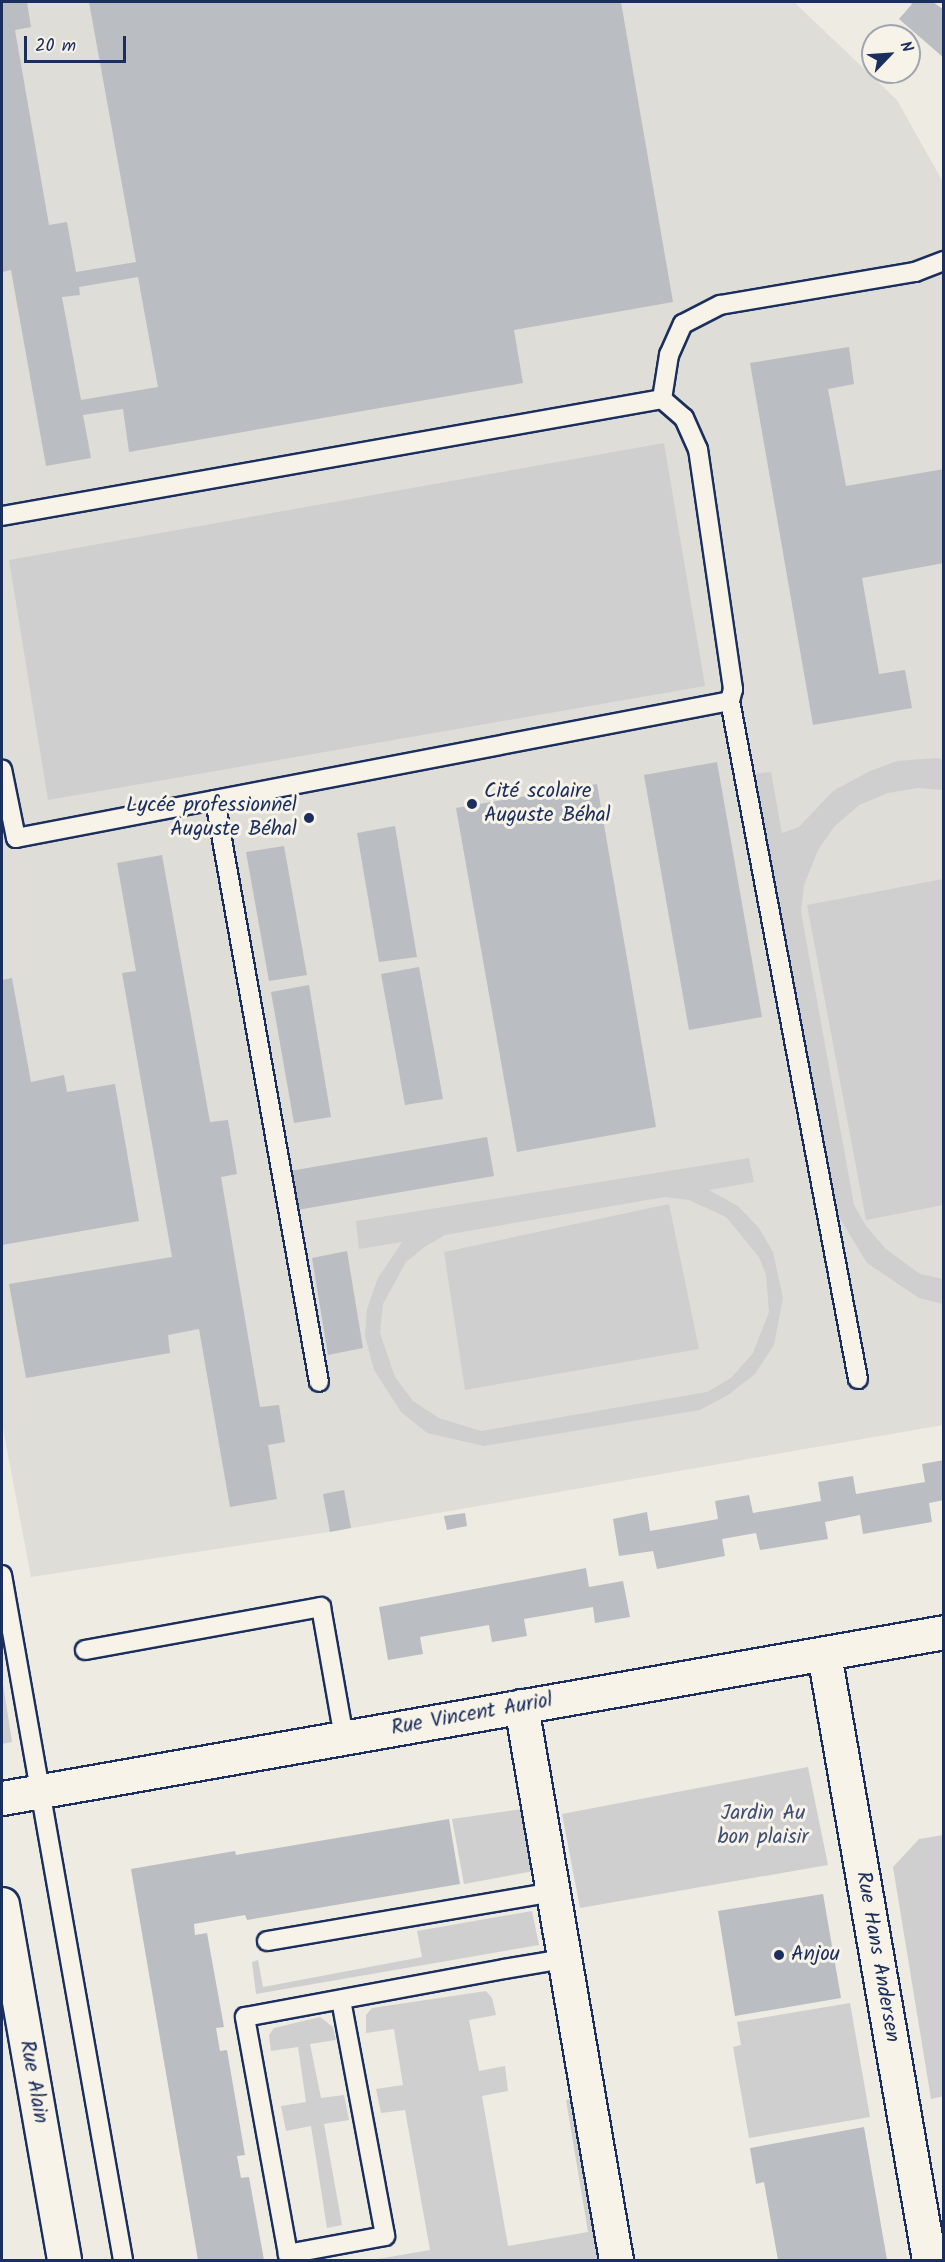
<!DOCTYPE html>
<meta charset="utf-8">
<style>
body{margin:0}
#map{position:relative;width:945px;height:2262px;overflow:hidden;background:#eeebe2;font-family:Kalam,sans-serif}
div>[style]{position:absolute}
.built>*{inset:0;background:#deddd8}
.green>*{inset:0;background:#cfcfcf}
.building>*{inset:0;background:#babdc2}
.roads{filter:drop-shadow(2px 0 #1b2f5e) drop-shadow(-2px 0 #1b2f5e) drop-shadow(0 2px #1b2f5e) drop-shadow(0 -2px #1b2f5e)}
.lane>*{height:18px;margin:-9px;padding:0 9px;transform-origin:9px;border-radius:9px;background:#f7f3e8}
.street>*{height:33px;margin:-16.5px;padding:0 16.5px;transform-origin:16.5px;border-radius:16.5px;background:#f7f3e8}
.secondary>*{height:33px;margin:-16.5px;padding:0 16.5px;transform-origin:16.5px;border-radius:16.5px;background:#f7f3e8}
.dots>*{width:16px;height:16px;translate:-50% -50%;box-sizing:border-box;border:3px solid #f7f3e8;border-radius:50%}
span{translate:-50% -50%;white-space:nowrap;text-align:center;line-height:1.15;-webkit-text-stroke:6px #f7f3e8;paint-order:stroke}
.poi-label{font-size:21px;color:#1b2f5e}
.left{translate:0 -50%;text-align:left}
.right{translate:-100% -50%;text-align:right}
.street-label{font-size:21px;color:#1b2f5e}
.park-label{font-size:21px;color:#3f4f75}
.frame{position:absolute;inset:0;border:3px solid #1b2f5e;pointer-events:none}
.north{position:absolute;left:861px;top:24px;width:60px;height:60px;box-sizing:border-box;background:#f7f3e8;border:2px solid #9fa5b1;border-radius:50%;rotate:65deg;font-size:16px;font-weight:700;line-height:24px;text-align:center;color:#1b2f5e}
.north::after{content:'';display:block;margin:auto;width:21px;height:27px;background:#1b2f5e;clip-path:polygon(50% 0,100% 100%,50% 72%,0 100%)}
.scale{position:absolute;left:24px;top:36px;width:102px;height:27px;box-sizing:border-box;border:3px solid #1b2f5e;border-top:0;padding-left:8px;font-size:18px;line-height:21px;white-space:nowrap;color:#1b2f5e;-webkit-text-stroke:4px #f7f3e8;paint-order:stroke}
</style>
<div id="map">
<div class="built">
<i style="clip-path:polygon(2px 2px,794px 2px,897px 100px,944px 184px,943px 1425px,329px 1532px,31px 1577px,2px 1423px)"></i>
</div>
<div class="green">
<i style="clip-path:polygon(664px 443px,705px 686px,48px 800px,9px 560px)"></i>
<i style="clip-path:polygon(936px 758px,943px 759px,943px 790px,918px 788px,888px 793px,859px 805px,834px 827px,818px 850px,804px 885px,801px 912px,854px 1205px,866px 1226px,886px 1249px,920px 1274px,943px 1279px,943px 1304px,919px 1298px,867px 1263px,836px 1212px,754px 774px,771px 772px,782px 833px,799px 827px,833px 791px,870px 771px,897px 761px)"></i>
<i style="clip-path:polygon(943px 879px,943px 1205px,866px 1220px,807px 905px)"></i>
<i style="clip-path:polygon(evenodd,749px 1158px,754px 1182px,709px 1190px,738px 1206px,759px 1228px,773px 1252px,783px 1298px,774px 1345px,755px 1374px,728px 1395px,700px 1410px,484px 1446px,427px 1433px,401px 1412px,374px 1370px,365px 1336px,367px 1309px,378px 1278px,402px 1242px,359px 1249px,356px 1221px,749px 1158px,665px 1197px,689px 1200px,726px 1217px,759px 1257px,766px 1275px,769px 1312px,753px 1353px,731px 1378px,707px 1392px,481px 1431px,439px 1418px,413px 1401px,395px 1377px,380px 1333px,383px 1304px,406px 1262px,426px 1246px,445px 1235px,665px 1197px)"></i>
<i style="clip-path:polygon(669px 1204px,699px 1349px,465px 1390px,444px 1252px)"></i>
<i style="clip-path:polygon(2px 1677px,12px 1742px,2px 1744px)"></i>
<i style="clip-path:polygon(808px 1767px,828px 1865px,580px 1908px,562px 1814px)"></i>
<i style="clip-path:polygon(523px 1809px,534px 1871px,464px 1884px,452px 1819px)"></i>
<i style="clip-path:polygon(943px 1835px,944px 2096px,931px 2099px,893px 1867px,919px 1839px)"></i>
<i style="clip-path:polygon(532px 1911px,539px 1945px,256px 1994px,252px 1962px,258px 1960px,263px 1987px,422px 1957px,417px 1931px)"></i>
<i style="clip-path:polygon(486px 1991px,492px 1998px,496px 2015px,469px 2020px,479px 2071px,505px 2066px,508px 2091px,482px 2096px,508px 2246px,588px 2232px,566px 2100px,575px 2098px,601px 2260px,372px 2260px,430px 2250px,405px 2110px,381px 2113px,376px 2089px,403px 2085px,394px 2029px,366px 2033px,366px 2015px,372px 2008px)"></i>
<i style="clip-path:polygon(850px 2003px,870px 2117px,749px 2138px,733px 2047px,741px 2045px,737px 2022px)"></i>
<i style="clip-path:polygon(320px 2017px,333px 2027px,336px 2040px,310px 2044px,321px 2098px,344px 2095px,349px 2120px,324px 2124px,342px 2225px,327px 2228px,311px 2126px,286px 2131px,281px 2106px,306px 2102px,298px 2047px,271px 2051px,269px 2035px,274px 2028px)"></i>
</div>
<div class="building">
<i style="clip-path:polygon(evenodd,2px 2px,27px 2px,31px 27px,15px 30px,49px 225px,67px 222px,76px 272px,136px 262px,89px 2px,621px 2px,673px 302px,514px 330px,523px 383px,129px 452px,123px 409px,83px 415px,91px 458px,46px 466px,11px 270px,2px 272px,2px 2px,138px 277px,158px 387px,81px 400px,62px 297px,80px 295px,79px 287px,138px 277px)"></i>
<i style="clip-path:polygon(909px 2px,933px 2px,944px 10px,944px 58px,899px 19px,912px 4px)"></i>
<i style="clip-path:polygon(849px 347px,854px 384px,828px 389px,846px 486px,944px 469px,944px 563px,862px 578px,879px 674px,905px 670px,912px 708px,813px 725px,750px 363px)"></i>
<i style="clip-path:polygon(717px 762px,762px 1017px,689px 1030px,644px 775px)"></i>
<i style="clip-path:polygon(597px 784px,656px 1127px,517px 1152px,456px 808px)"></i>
<i style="clip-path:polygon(395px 826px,417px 957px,379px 962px,357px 833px)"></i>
<i style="clip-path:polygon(284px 846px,307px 975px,269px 981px,246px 852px)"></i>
<i style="clip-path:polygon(162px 855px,210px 1122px,228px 1120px,237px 1174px,221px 1177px,260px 1407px,279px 1405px,285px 1442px,268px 1445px,277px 1499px,230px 1507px,199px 1329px,168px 1335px,170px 1353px,26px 1378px,9px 1284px,172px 1257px,122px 973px,136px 971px,117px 863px)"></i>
<i style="clip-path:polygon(419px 967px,443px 1099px,405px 1105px,381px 974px)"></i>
<i style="clip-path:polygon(12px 978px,31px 1082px,64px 1075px,67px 1092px,115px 1084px,139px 1221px,2px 1245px,2px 980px)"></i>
<i style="clip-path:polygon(309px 985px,331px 1117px,294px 1123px,271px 992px)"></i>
<i style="clip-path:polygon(487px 1137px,494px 1176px,297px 1210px,290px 1171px)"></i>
<i style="clip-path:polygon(347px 1251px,363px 1348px,328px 1355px,312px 1258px)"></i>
<i style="clip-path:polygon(944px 1460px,944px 1500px,929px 1503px,932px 1522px,863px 1534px,860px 1515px,825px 1522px,828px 1539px,760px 1550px,756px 1533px,722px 1539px,725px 1556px,657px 1569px,653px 1551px,619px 1556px,613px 1519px,647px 1512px,650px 1531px,685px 1525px,718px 1519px,715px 1501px,749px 1495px,753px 1513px,788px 1507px,821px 1501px,818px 1482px,853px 1476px,856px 1494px,925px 1482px,922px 1464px)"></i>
<i style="clip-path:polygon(344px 1490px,351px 1528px,330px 1532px,323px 1494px)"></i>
<i style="clip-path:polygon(465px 1513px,467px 1526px,447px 1530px,444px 1516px)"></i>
<i style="clip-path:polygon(586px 1568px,589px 1587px,623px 1581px,630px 1617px,595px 1623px,593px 1607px,524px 1619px,527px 1636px,492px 1642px,489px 1625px,420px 1637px,423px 1654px,388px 1660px,379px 1607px)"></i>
<i style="clip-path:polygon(449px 1819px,460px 1884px,247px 1920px,245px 1915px,194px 1924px,195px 1935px,207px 1933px,224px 2027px,216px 2028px,220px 2051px,227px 2050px,245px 2155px,237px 2156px,241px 2178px,249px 2177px,264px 2260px,198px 2260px,131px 1869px,235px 1851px,236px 1855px)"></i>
<i style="clip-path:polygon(823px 1894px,841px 1998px,735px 2016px,718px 1911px)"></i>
<i style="clip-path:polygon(864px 2127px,887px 2260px,778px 2260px,764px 2182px,756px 2184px,750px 2148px)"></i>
</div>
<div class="roads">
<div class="lane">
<i style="left:662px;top:399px;width:45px;rotate:-81deg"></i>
<i style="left:669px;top:355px;width:34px;rotate:-66deg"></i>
<i style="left:683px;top:324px;width:42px;rotate:-27.2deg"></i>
<i style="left:720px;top:305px;width:198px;rotate:-9.6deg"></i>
<i style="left:915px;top:272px;width:31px;rotate:-21deg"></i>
<i style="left:2px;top:516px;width:670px;rotate:-10.05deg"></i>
<i style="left:662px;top:399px;width:29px;rotate:41deg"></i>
<i style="left:684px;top:418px;width:34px;rotate:66deg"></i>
<i style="left:698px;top:449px;width:243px;rotate:81.7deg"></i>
<i style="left:733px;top:689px;width:12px;rotate:104deg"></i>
<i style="left:730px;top:701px;width:727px;rotate:169.14deg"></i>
<i style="left:16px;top:838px;width:70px;rotate:-101.5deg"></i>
<i style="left:730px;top:701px;width:690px;rotate:79.31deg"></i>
<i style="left:215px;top:800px;width:591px;rotate:79.87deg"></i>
<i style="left:2px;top:1575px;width:696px;rotate:79.98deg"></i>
<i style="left:85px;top:1650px;width:240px;rotate:-10.3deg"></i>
<i style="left:321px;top:1607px;width:133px;rotate:80deg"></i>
<i style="left:267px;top:1941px;width:290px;rotate:-9.7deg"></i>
<i style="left:341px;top:2000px;width:240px;rotate:79.4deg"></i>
<i style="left:385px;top:2236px;width:99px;rotate:169.5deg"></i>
<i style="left:288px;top:2254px;width:241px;rotate:-100.3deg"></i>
<i style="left:245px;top:2017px;width:263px;rotate:-10.5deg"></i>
<i style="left:504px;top:1969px;width:61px;rotate:-9.5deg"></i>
</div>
<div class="street">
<i style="left:824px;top:1654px;width:615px;rotate:80.17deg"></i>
<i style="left:521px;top:1706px;width:562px;rotate:80.27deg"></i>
<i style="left:2px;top:1798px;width:957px;rotate:-9.99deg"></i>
</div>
<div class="secondary">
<i style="left:2px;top:1904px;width:361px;rotate:80.1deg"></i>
</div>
</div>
<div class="dots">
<i style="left:472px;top:804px;background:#1b2f5e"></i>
<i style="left:309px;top:818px;background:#1b2f5e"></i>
<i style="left:779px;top:1955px;background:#1b2f5e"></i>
</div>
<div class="poi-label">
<span class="left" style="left:484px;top:804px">Cité scolaire<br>Auguste Béhal</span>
<span class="right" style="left:297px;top:818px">Lycée professionnel<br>Auguste Béhal</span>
<span class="left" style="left:791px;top:1955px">Anjou</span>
</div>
<div class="street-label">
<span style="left:472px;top:1715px;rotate:-10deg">Rue Vincent Auriol</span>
<span style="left:877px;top:1957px;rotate:80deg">Rue Hans Andersen</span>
<span style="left:33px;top:2082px;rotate:80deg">Rue Alain</span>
</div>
<div class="park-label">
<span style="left:763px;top:1826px">Jardin Au<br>bon plaisir</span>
</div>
<div class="frame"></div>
<div class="north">N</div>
<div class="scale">20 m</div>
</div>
